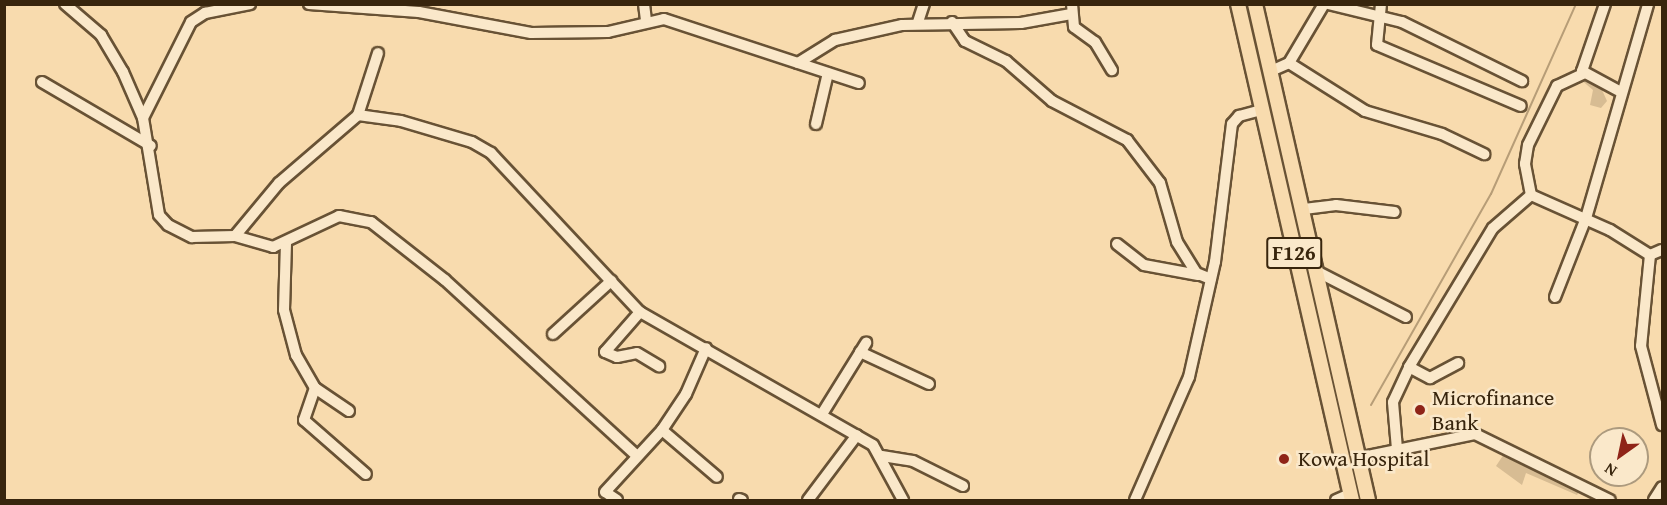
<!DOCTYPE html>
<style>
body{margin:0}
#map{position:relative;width:1667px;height:505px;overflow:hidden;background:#f8dbae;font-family:"Gentium Book Plus",serif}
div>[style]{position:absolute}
.green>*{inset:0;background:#d7bc93}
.stream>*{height:2px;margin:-1px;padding:0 1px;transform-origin:1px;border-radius:1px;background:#b79d77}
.roads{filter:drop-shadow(2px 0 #685235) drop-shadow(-2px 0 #685235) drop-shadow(0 2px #685235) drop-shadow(0 -2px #685235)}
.minor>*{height:10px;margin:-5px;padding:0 5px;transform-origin:5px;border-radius:5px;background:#fae8ca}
.major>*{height:14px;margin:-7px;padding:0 7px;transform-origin:7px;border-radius:7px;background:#f8dbae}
.dots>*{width:16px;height:16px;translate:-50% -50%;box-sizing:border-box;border:3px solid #fae8ca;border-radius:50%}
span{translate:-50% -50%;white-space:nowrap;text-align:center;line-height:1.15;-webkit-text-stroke:5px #fae8ca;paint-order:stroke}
.shield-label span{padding:2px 4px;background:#fae8ca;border:2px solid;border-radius:4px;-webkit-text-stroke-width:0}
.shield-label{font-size:21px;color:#38250d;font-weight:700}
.poi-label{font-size:22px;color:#38250d}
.left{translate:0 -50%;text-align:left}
.frame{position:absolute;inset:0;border:6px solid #38250d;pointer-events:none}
.north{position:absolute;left:1589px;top:427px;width:60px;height:60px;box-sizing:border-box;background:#fae8ca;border:2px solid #ac9a7e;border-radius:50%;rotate:213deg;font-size:16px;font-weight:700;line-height:24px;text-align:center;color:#38250d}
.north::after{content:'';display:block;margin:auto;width:21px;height:27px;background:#8f2418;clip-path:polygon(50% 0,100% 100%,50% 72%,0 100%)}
</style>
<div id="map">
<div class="green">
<i style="clip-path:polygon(1588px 69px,1607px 89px,1602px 90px,1607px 101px,1601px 108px,1590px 105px,1593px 90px,1580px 79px)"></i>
<i style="clip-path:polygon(1506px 451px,1581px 489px,1577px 495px,1526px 473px,1522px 485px,1496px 466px)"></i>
</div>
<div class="stream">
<i style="left:1371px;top:405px;width:243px;rotate:-60.4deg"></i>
<i style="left:1491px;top:194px;width:208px;rotate:-65.9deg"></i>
</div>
<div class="roads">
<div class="minor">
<i style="left:65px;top:4px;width:48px;rotate:40.7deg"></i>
<i style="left:101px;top:35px;width:43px;rotate:59.3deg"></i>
<i style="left:123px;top:72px;width:50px;rotate:66.5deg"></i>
<i style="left:143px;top:118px;width:98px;rotate:80.6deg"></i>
<i style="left:159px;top:215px;width:13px;rotate:48deg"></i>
<i style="left:168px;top:225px;width:27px;rotate:27deg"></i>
<i style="left:192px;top:237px;width:43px;rotate:-1.3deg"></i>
<i style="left:235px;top:236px;width:40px;rotate:16deg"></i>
<i style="left:273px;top:247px;width:73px;rotate:-25.2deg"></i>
<i style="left:339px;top:216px;width:33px;rotate:11deg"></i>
<i style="left:371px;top:222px;width:94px;rotate:38.1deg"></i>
<i style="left:445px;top:280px;width:260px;rotate:42.5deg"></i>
<i style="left:309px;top:4px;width:110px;rotate:4.2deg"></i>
<i style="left:419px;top:12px;width:114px;rotate:10.6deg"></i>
<i style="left:531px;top:33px;width:77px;rotate:-0.7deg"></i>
<i style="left:608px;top:32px;width:57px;rotate:-13.1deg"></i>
<i style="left:664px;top:19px;width:205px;rotate:18.2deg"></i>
<i style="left:644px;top:4px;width:17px;rotate:83deg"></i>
<i style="left:1072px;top:4px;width:23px;rotate:85deg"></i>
<i style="left:1074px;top:27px;width:26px;rotate:36deg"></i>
<i style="left:1095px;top:42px;width:33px;rotate:59deg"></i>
<i style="left:1328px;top:4px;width:76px;rotate:13.7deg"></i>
<i style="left:1402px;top:22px;width:134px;rotate:26.2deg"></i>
<i style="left:1381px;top:4px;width:41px;rotate:95.6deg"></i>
<i style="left:1377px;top:45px;width:156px;rotate:23deg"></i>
<i style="left:1605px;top:4px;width:71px;rotate:108.9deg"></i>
<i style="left:1582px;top:71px;width:44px;rotate:28.3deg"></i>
<i style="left:918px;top:22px;width:19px;rotate:-72deg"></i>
<i style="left:952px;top:22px;width:23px;rotate:56deg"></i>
<i style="left:965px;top:41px;width:46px;rotate:26deg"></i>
<i style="left:1006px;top:61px;width:61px;rotate:41deg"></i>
<i style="left:1052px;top:101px;width:85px;rotate:27.5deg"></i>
<i style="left:1127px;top:140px;width:54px;rotate:52.5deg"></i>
<i style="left:1160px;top:183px;width:61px;rotate:73.9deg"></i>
<i style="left:1177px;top:242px;width:36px;rotate:58deg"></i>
<i style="left:1196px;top:273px;width:16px;rotate:22deg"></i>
<i style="left:798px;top:63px;width:44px;rotate:-31.9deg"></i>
<i style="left:835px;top:40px;width:69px;rotate:-12.6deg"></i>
<i style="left:902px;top:25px;width:119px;rotate:-1deg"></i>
<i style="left:1021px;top:23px;width:51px;rotate:-10.2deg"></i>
<i style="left:1289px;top:63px;width:90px;rotate:32.3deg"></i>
<i style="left:1365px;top:111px;width:80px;rotate:16.6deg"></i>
<i style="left:1442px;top:134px;width:47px;rotate:25.5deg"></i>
<i style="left:1271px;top:71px;width:20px;rotate:-24deg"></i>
<i style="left:1289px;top:63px;width:69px;rotate:-59.3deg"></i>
<i style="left:42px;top:82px;width:126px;rotate:30.4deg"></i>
<i style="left:358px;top:115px;width:43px;rotate:7.9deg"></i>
<i style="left:401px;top:121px;width:74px;rotate:16.5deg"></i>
<i style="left:472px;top:142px;width:22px;rotate:30deg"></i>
<i style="left:491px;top:153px;width:218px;rotate:46.9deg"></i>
<i style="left:640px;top:312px;width:268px;rotate:29.7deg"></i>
<i style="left:873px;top:445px;width:63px;rotate:61.4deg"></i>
<i style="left:143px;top:118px;width:107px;rotate:-63.4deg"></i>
<i style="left:191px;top:22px;width:17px;rotate:-33deg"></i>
<i style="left:205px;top:13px;width:46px;rotate:-11.3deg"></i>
<i style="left:816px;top:124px;width:52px;rotate:-76.8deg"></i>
<i style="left:1531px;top:195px;width:32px;rotate:-101deg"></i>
<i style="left:1525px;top:164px;width:19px;rotate:-81deg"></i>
<i style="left:1528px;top:145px;width:66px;rotate:-63.8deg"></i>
<i style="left:1557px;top:86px;width:29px;rotate:-25deg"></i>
<i style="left:1304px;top:209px;width:32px;rotate:-7deg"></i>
<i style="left:1336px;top:205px;width:59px;rotate:6.8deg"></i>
<i style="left:235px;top:236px;width:69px;rotate:-50.3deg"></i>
<i style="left:279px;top:183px;width:104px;rotate:-40.7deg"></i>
<i style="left:358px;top:115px;width:65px;rotate:-72.1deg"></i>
<i style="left:286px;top:243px;width:67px;rotate:91.7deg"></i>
<i style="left:284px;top:310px;width:47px;rotate:75.1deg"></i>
<i style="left:296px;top:355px;width:38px;rotate:60deg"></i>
<i style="left:315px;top:388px;width:41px;rotate:34.1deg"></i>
<i style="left:1117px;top:244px;width:34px;rotate:38deg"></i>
<i style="left:1144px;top:265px;width:55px;rotate:10.5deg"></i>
<i style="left:1650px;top:255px;width:13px;rotate:-23deg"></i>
<i style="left:1316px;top:271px;width:101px;rotate:27.1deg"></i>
<i style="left:1555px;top:297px;width:85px;rotate:-68.6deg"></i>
<i style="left:1586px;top:218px;width:223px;rotate:-73.8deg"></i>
<i style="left:640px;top:312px;width:53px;rotate:131.2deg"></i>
<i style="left:605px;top:352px;width:13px;rotate:23deg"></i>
<i style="left:617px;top:357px;width:20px;rotate:-11deg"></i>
<i style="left:637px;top:353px;width:26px;rotate:31deg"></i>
<i style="left:553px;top:334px;width:79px;rotate:-42.4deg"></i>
<i style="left:860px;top:352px;width:76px;rotate:24.9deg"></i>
<i style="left:1409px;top:367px;width:24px;rotate:28deg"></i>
<i style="left:1430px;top:378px;width:32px;rotate:-28deg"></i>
<i style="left:315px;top:388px;width:34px;rotate:109deg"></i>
<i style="left:304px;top:420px;width:82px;rotate:41.1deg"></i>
<i style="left:822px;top:414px;width:84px;rotate:-58.2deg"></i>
<i style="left:662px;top:430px;width:72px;rotate:40.5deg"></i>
<i style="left:1397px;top:449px;width:47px;rotate:-94.9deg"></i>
<i style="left:1393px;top:402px;width:38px;rotate:-65deg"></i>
<i style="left:1409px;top:367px;width:162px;rotate:-58.9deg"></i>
<i style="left:1493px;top:228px;width:50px;rotate:-41deg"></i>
<i style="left:1531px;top:195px;width:86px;rotate:23.9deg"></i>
<i style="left:1610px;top:230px;width:47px;rotate:32deg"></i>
<i style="left:1650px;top:255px;width:91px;rotate:95.6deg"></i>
<i style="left:1641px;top:346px;width:82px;rotate:75.1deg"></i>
<i style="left:882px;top:456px;width:31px;rotate:9deg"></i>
<i style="left:913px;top:461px;width:56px;rotate:26.6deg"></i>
<i style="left:1358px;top:458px;width:119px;rotate:-11.6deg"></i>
<i style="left:1475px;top:434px;width:150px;rotate:26.1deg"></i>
<i style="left:739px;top:499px;width:3px;rotate:18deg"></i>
<i style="left:617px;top:500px;width:14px;rotate:-146deg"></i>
<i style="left:605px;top:492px;width:84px;rotate:-47.4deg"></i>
<i style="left:662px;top:430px;width:43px;rotate:-56.3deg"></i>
<i style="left:686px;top:394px;width:50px;rotate:-66.5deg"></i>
<i style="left:808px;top:500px;width:81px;rotate:-53deg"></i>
<i style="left:1135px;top:500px;width:134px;rotate:-66.3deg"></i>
<i style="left:1189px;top:377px;width:118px;rotate:-77.3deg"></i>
<i style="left:1215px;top:262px;width:139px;rotate:-83deg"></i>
<i style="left:1232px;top:124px;width:11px;rotate:-49deg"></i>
<i style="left:1239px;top:116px;width:24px;rotate:-15deg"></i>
<i style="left:1336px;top:500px;width:15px;rotate:-23deg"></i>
<i style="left:1654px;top:500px;width:15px;rotate:-58deg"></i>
</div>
<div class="major">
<i style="left:1238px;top:4px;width:509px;rotate:77.06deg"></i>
<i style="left:1255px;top:4px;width:509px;rotate:77.17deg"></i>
</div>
</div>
<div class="dots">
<i style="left:1420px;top:410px;background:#8f2418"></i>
<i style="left:1284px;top:459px;background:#8f2418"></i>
</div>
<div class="shield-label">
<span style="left:1294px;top:253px">F126</span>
</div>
<div class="poi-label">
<span class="left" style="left:1432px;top:410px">Microfinance<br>Bank</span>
<span class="left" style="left:1298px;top:459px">Kowa Hospital</span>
</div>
<div class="frame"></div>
<div class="north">N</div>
</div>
